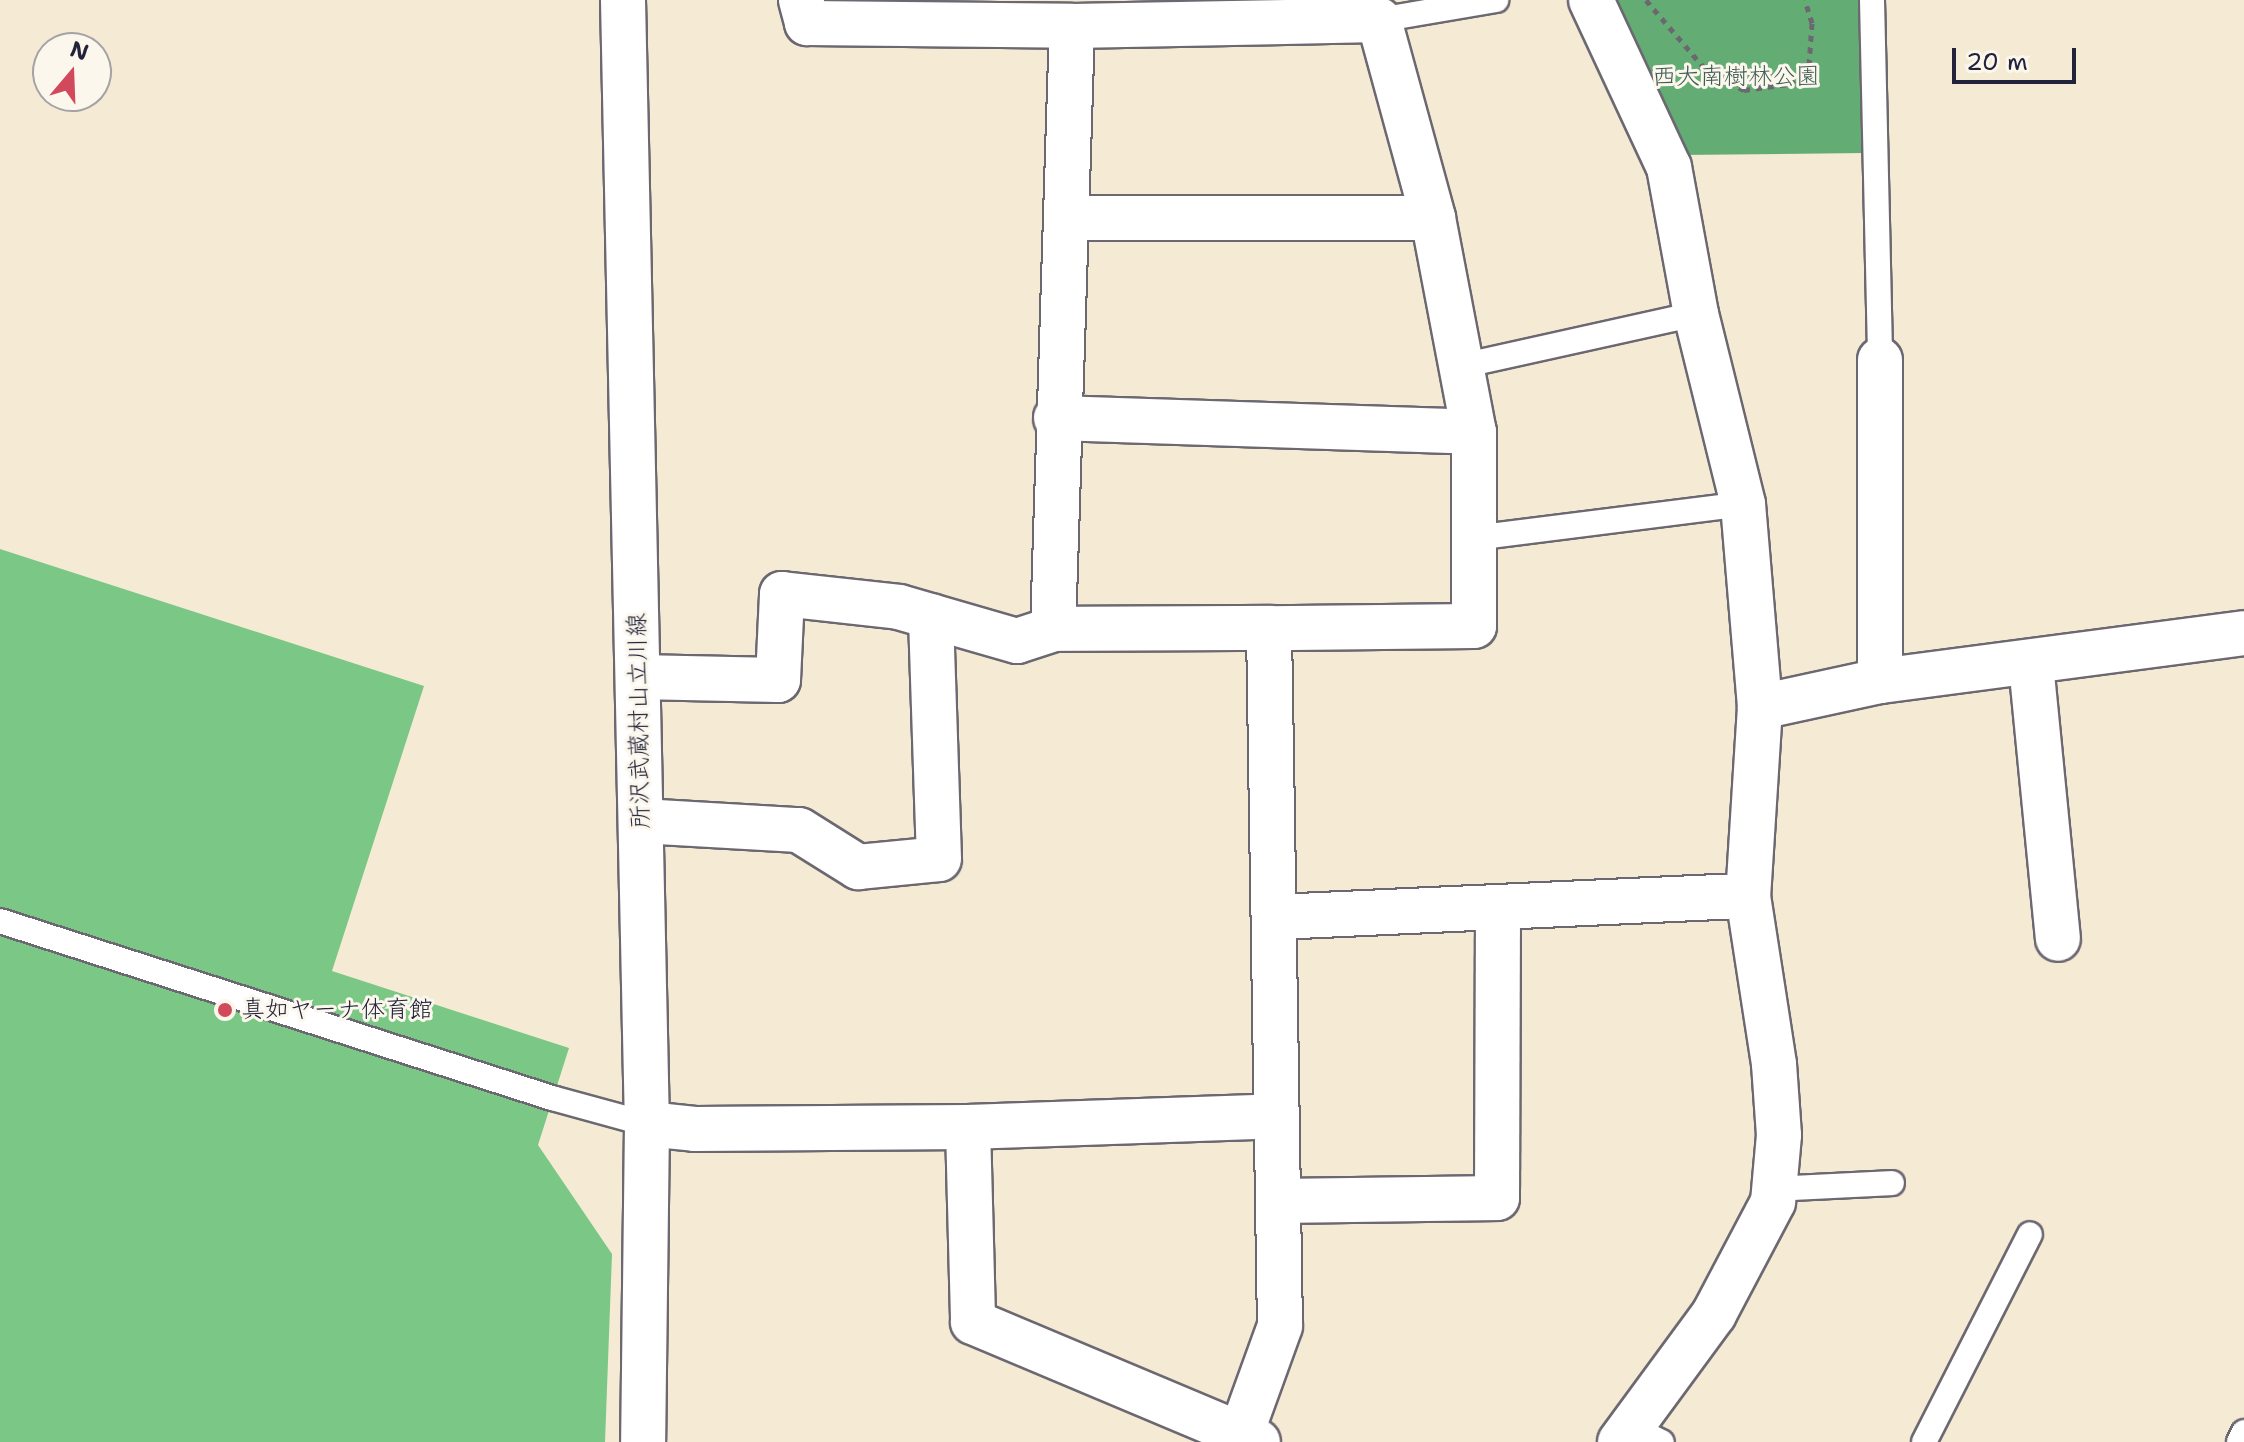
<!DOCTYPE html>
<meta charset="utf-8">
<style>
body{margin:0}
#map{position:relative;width:2244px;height:1442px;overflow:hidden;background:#f5ead4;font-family:"Shantell Sans","Klee One",sans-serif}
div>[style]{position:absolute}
.green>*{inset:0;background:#7ac786}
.forest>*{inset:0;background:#63ac73}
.path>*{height:5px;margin-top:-2.5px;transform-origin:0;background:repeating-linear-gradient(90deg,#6c6871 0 6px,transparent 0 12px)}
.roads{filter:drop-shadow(2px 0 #6c6871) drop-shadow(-2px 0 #6c6871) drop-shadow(0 2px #6c6871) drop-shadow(0 -2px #6c6871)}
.lane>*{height:24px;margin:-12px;padding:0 12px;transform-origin:12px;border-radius:12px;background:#fff}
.street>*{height:44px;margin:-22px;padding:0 22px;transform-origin:22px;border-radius:22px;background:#fff}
.primary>*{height:44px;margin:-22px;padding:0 22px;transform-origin:22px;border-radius:22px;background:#fff}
.dots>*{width:22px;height:22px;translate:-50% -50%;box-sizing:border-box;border:4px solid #fbf7ec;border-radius:50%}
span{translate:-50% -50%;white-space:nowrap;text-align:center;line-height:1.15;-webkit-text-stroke:6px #fbf7ec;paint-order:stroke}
.park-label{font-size:24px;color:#415c55}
.street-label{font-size:24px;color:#22223b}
.poi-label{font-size:24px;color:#22223b}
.left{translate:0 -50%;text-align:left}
.north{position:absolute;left:32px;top:32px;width:80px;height:80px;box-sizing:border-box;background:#fbf7ec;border:2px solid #a4a2a5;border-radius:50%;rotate:19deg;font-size:22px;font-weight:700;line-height:32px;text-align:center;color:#22223b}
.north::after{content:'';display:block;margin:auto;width:28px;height:36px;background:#d1495b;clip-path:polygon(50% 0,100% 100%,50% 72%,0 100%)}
.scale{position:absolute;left:1952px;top:48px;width:124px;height:36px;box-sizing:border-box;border:4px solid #22223b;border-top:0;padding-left:10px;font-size:24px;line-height:28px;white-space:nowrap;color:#22223b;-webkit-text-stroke:6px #fbf7ec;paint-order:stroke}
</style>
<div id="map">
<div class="green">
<i style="clip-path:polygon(0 549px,424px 686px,332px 971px,569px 1048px,538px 1145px,612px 1254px,605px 1442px,0 1442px)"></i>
</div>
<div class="forest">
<i style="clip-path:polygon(1607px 0,1860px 0,1865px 153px,1679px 155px)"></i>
</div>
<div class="path">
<i style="left:1646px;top:0;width:94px;rotate:49.3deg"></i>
<i style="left:1707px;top:71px;width:42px;rotate:27.2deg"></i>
<i style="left:1744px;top:90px;width:46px;rotate:-7.4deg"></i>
<i style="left:1790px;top:84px;width:27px;rotate:-45deg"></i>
<i style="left:1809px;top:65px;width:42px;rotate:-85.9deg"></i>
<i style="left:1812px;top:23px;width:24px;rotate:-107deg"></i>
</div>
<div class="roads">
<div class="lane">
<i style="left:1872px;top:0;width:360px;rotate:88.7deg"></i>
<i style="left:1379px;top:20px;width:119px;rotate:-9.7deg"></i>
<i style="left:1461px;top:366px;width:241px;rotate:-12.5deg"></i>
<i style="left:1474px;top:538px;width:271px;rotate:-7.2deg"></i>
<i style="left:0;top:921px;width:580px;rotate:17.78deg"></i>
<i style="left:552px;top:1098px;width:98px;rotate:15.3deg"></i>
<i style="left:1774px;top:1189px;width:118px;rotate:-2.9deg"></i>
<i style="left:1631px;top:1427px;width:34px;rotate:26deg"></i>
<i style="left:1924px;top:1442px;width:233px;rotate:-63deg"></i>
<i style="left:2239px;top:1442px;width:11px;rotate:-63deg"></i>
</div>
<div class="street">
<i style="left:801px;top:0;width:24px;rotate:75deg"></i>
<i style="left:807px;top:23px;width:265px;rotate:0.6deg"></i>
<i style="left:1072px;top:26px;width:307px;rotate:-1.1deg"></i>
<i style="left:1379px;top:20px;width:205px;rotate:74.7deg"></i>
<i style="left:1433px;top:218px;width:218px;rotate:79.2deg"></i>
<i style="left:1474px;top:432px;width:194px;rotate:90deg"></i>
<i style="left:1474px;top:626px;width:205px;rotate:179.4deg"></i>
<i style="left:1269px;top:628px;width:698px;rotate:89.1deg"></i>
<i style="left:1280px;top:1326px;width:115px;rotate:109.9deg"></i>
<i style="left:1591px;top:0;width:184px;rotate:65deg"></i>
<i style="left:1669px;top:167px;width:149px;rotate:79.6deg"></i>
<i style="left:1696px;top:314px;width:196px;rotate:76.1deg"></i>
<i style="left:1743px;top:504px;width:204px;rotate:85.2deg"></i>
<i style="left:1760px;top:707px;width:189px;rotate:93.6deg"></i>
<i style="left:1748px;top:896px;width:170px;rotate:81.2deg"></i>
<i style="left:1774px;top:1064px;width:71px;rotate:86deg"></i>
<i style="left:1779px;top:1135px;width:67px;rotate:95.1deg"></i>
<i style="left:1773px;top:1202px;width:127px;rotate:117.8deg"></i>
<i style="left:1714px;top:1314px;width:159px;rotate:126.3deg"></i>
<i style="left:1072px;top:26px;width:603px;rotate:91.8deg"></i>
<i style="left:1053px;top:629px;width:216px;rotate:-0.3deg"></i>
<i style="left:1067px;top:218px;width:366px"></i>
<i style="left:1056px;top:418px;width:418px;rotate:1.9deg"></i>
<i style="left:2031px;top:664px;width:276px;rotate:84.4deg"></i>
<i style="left:638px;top:677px;width:140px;rotate:1.2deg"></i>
<i style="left:778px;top:680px;width:86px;rotate:-87.3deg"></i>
<i style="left:782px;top:594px;width:118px;rotate:6.3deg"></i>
<i style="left:899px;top:607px;width:123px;rotate:16.1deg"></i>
<i style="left:1017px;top:641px;width:38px;rotate:-18deg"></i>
<i style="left:1880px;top:681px;width:321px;rotate:-90deg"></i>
<i style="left:1760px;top:707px;width:123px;rotate:-12.2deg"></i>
<i style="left:1880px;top:681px;width:367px;rotate:-7.5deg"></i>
<i style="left:641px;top:821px;width:158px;rotate:3.3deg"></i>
<i style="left:799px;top:830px;width:70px;rotate:32.1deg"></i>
<i style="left:858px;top:867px;width:81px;rotate:-5.6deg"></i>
<i style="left:939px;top:859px;width:243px;rotate:-91.9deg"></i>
<i style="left:1277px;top:917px;width:471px;rotate:-2.6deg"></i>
<i style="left:647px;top:1124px;width:48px;rotate:5.9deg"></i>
<i style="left:695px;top:1129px;width:273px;rotate:-0.4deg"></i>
<i style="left:968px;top:1127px;width:308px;rotate:-2deg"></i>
<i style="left:968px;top:1127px;width:195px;rotate:88.5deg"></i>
<i style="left:973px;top:1322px;width:309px;rotate:22.8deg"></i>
<i style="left:1281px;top:1201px;width:216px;rotate:-0.8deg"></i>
<i style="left:1497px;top:1198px;width:290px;rotate:-89.8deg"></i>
</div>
<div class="primary">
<i style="left:623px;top:0;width:1124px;rotate:88.78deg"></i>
<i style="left:647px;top:1124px;width:318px;rotate:90.7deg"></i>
</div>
</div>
<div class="dots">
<i style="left:225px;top:1010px;background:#d1495b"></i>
</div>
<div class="park-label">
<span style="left:1736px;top:77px">西大南樹林公園</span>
</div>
<div class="street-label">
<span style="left:639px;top:721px;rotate:-91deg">所沢武蔵村山立川線</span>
</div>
<div class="poi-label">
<span class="left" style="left:241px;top:1010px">真如ヤーナ体育館</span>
</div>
<div class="north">N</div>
<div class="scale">20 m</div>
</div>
